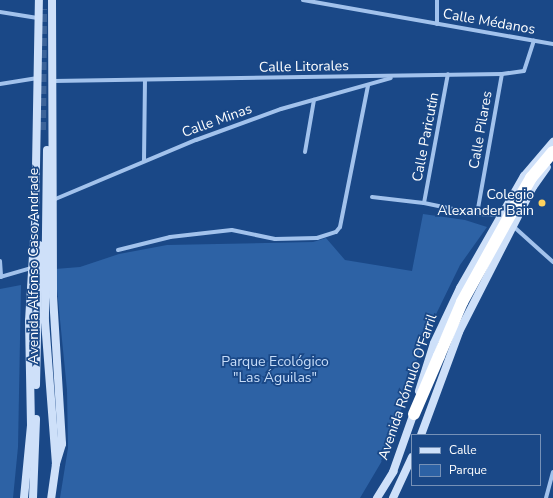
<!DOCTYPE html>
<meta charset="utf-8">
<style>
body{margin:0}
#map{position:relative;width:553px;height:498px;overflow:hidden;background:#1a4887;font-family:"Nunito Sans",sans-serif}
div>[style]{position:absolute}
.green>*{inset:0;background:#2d62a5}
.secondary-tunnel>*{height:8px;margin-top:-4px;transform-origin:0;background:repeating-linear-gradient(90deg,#3c6399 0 8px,transparent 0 12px)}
.street>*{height:4px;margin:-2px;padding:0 2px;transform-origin:2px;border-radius:2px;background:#a2c2ec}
.secondary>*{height:8px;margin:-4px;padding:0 4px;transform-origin:4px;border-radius:4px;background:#cee0f9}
.highway>*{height:12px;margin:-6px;padding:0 6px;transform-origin:6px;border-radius:6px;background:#fff}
.highway-bridge>*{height:12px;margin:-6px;padding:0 6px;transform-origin:6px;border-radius:6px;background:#fff}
.dots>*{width:11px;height:11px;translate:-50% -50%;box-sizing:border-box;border:2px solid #1a4887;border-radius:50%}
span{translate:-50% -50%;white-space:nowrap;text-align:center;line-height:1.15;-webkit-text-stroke:3.5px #1a4887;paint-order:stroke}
.street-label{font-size:14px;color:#fff}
.poi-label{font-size:14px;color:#fff}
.right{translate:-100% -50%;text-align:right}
.park-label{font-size:14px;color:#c7ddf9}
.legend{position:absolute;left:411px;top:434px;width:130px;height:52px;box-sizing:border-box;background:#1a4887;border:1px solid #7691b7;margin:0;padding:5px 7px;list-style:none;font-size:12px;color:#fff}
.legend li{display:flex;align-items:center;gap:8px;height:20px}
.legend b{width:20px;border:1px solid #7691b7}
</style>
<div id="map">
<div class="green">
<i style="clip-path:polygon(423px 214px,465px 220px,487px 227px,460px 265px,422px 343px,389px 449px,360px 498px,60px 498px,68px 448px,67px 390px,55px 269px,80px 267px,119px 254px,167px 245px,313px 242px,326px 238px,345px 260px,412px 271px)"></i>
<i style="clip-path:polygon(21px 285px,18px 447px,13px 498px,0 498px,0 289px)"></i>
</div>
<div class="secondary-tunnel">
<i style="left:42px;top:130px;width:121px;rotate:-89.5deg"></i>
</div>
<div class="street">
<i style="left:303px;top:0;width:254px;rotate:10deg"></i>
<i style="left:0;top:12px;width:38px;rotate:9deg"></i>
<i style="left:437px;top:24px;width:24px;rotate:-90deg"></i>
<i style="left:53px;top:81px;width:449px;rotate:-0.9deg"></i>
<i style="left:502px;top:74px;width:22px;rotate:-8deg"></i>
<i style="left:524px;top:71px;width:32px;rotate:-72deg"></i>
<i style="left:0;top:84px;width:38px;rotate:-9deg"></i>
<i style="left:305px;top:152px;width:53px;rotate:-80.2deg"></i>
<i style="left:144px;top:161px;width:81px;rotate:-89.3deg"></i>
<i style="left:372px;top:197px;width:52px;rotate:6.6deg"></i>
<i style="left:424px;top:203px;width:54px;rotate:11.7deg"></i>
<i style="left:477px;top:214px;width:25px;rotate:2deg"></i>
<i style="left:53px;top:200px;width:155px;rotate:-22.8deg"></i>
<i style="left:196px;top:140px;width:90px;rotate:-20deg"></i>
<i style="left:281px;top:109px;width:114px;rotate:-15.7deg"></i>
<i style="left:424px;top:203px;width:131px;rotate:-79.5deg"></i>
<i style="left:477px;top:214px;width:142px;rotate:-79.9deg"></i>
<i style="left:513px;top:226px;width:54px;rotate:42deg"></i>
<i style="left:118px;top:250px;width:54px;rotate:-14deg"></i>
<i style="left:170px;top:237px;width:62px;rotate:-6.4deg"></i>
<i style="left:232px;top:230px;width:44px;rotate:11.8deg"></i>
<i style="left:275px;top:239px;width:42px;rotate:-1.4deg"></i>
<i style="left:317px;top:238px;width:20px;rotate:-18deg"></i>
<i style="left:336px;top:232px;width:6px;rotate:-51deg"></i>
<i style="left:340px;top:227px;width:144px;rotate:-78.8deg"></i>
<i style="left:0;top:261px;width:16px;rotate:86deg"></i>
<i style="left:0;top:277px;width:32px;rotate:-16deg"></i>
<i style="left:546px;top:498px;width:27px;rotate:-75deg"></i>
</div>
<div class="secondary">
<i style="left:52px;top:0;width:296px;rotate:89.8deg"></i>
<i style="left:53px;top:296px;width:148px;rotate:86.5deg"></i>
<i style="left:62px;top:444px;width:21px;rotate:107deg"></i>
<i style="left:47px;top:150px;width:171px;rotate:90.7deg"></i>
<i style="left:45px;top:321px;width:143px;rotate:85.6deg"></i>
<i style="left:56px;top:464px;width:34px;rotate:98deg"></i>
<i style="left:36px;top:385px;width:140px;rotate:-88.8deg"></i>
<i style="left:419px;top:391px;width:50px;rotate:-72.6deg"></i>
<i style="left:434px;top:343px;width:61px;rotate:-64.7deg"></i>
<i style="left:460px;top:288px;width:129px;rotate:-60.3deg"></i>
<i style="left:524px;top:176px;width:45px;rotate:-49.5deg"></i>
<i style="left:421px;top:435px;width:110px;rotate:-69.7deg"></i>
<i style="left:459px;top:332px;width:163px;rotate:-63deg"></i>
<i style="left:533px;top:187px;width:24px;rotate:-55deg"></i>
<i style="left:24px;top:498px;width:73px;rotate:-84.5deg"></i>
<i style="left:31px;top:425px;width:104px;rotate:-91.1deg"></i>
<i style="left:29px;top:321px;width:97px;rotate:-86.5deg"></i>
<i style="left:35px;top:224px;width:224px;rotate:-89deg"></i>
<i style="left:33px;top:498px;width:79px;rotate:-87.8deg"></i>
<i style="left:377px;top:498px;width:31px;rotate:-58deg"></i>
<i style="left:393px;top:472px;width:66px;rotate:-70.5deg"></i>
<i style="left:393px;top:498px;width:45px;rotate:-65.1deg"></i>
</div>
<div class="highway">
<i style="left:414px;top:414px;width:63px;rotate:-66.7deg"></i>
</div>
<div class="highway-bridge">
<i style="left:439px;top:356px;width:59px;rotate:-66.9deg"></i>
<i style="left:462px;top:302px;width:99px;rotate:-61.1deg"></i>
<i style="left:510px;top:215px;width:43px;rotate:-60.4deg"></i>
<i style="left:531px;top:178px;width:34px;rotate:-50deg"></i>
</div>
<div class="dots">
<i style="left:542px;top:203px;background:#ffd25d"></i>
</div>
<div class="street-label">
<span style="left:489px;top:22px;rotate:10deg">Calle Médanos</span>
<span style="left:304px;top:67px;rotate:-1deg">Calle Litorales</span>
<span style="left:217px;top:121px;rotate:-20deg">Calle Minas</span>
<span style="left:481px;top:130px;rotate:-80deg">Calle Pilares</span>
<span style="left:426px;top:137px;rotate:-79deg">Calle Paricutín</span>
<span style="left:34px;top:266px;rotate:-90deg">Avenida Alfonso Caso Andrade</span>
<span style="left:408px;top:387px;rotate:-71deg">Avenida Rómulo O'Farril</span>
</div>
<div class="poi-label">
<span class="right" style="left:534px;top:203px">Colegio<br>Alexander Bain</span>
</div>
<div class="park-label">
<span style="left:275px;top:370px">Parque Ecológico<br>"Las Águilas"</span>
</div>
<ul class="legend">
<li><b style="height:5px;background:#cee0f9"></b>Calle</li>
<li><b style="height:11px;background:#2d62a5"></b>Parque</li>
</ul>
</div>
